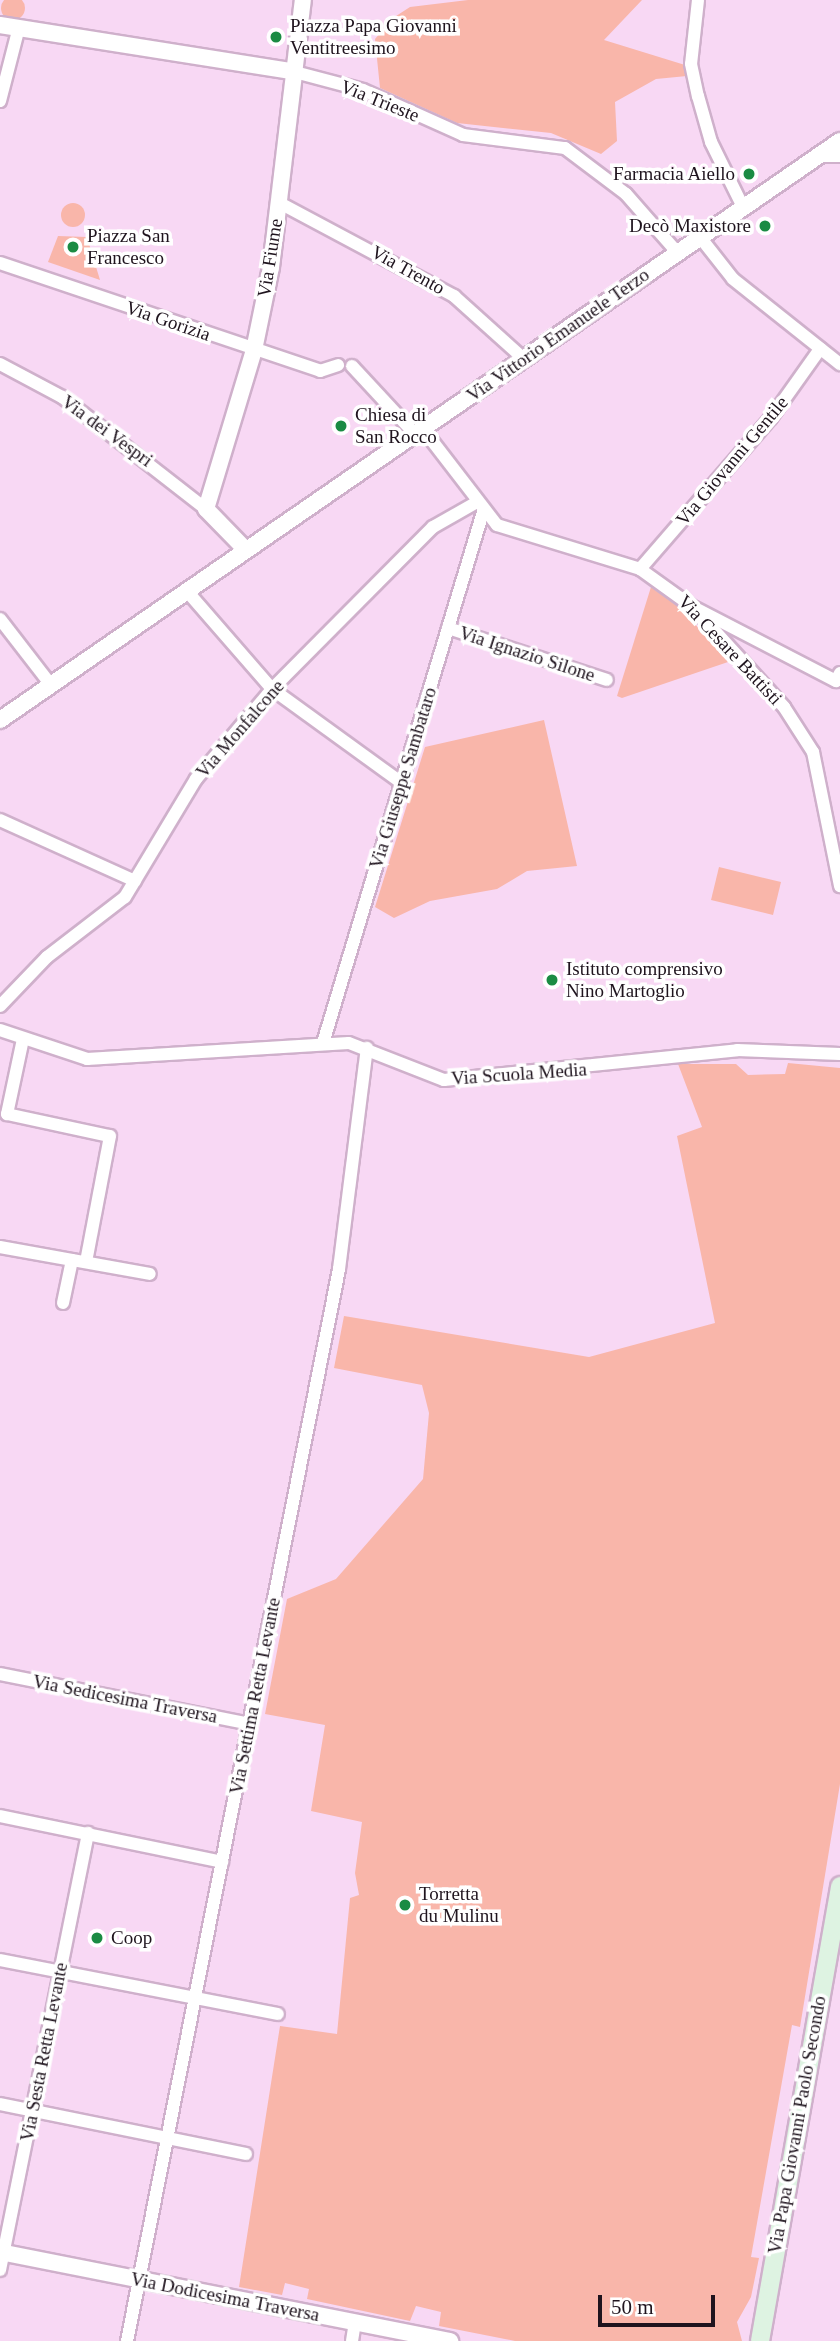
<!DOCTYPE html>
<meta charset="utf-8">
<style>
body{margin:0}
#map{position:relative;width:840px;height:2341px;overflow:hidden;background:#f8d8f4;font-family:"Times New Roman",serif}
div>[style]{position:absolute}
.green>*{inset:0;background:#f9b6aa}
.round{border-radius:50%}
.roads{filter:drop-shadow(2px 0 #cfb0cb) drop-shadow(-2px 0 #cfb0cb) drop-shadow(0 2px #cfb0cb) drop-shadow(0 -2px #cfb0cb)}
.minor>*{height:12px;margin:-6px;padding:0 6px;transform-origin:6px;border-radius:6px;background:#fff}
.tertiary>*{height:16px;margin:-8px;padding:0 8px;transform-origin:8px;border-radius:8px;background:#fff}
.secondary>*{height:18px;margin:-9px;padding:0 9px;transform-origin:9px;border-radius:9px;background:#def3e2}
.dots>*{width:19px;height:19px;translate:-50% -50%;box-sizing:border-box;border:4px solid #fff;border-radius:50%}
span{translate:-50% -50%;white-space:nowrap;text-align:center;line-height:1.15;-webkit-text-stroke:7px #fff;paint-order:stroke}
.poi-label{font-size:19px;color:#1f141e}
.left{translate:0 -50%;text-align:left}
.right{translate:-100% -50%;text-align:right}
.street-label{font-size:19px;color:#1f141e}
.scale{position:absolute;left:598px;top:2295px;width:117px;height:32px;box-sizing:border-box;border:4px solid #1f141e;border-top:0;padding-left:9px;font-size:21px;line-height:24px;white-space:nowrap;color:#1f141e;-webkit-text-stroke:5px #fff;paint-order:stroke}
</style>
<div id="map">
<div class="green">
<i class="round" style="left:1px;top:-4px;width:24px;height:24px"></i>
<i style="clip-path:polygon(468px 0,642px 0,604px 40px,685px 65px,687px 76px,656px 79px,615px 102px,617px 141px,601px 154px,551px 133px,457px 123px,380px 88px,375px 39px,393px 18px,410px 7px)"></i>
<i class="round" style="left:61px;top:203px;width:24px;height:24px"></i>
<i style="clip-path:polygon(58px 236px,87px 237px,100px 280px,48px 262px)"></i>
<i style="clip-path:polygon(651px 587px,681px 608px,728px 662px,622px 698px,617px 696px)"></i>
<i style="clip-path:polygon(544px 720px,577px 866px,527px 871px,497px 889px,430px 901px,394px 918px,375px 907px,425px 747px)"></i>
<i style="clip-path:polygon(719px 867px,781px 882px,773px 915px,711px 900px)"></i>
<i style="clip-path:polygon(788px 1063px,840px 1068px,840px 1784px,800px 2027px,792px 2025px,751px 2257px,759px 2258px,751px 2297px,737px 2322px,742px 2341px,515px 2341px,439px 2326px,441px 2312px,416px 2306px,410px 2321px,307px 2299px,309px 2289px,285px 2283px,282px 2295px,239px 2287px,280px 2026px,337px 2034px,350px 1898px,359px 1895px,355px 1873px,362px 1822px,311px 1811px,325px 1725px,265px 1714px,287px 1599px,336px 1579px,423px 1479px,429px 1413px,422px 1385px,334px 1368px,344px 1316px,589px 1357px,715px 1323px,677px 1136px,702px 1127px,678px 1064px,736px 1064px,748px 1075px,785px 1074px)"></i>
</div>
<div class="roads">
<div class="minor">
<i style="left:698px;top:0;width:64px;rotate:96.2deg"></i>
<i style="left:691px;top:64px;width:33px;rotate:78deg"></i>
<i style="left:698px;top:96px;width:48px;rotate:74.2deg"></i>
<i style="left:711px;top:142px;width:72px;rotate:63.8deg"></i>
<i style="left:291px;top:71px;width:74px;rotate:14.8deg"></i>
<i style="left:363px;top:90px;width:110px;rotate:24.2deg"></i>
<i style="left:463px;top:135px;width:103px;rotate:7.3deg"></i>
<i style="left:565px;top:148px;width:76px;rotate:37deg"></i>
<i style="left:626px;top:194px;width:77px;rotate:48.7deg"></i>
<i style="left:0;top:101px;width:76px;rotate:-75.6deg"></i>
<i style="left:819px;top:156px;width:21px"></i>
<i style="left:278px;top:202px;width:200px;rotate:28.1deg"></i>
<i style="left:454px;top:296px;width:94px;rotate:42deg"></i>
<i style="left:700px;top:237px;width:53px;rotate:51.8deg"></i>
<i style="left:733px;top:279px;width:137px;rotate:38.5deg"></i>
<i style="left:0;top:263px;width:338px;rotate:18.6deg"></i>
<i style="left:320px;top:371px;width:19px;rotate:-18deg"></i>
<i style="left:0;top:364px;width:70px;rotate:28deg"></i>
<i style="left:62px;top:397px;width:182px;rotate:37.9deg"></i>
<i style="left:352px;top:366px;width:93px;rotate:47.2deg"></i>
<i style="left:423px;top:429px;width:121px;rotate:52.4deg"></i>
<i style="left:497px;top:525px;width:150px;rotate:17.1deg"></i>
<i style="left:640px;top:569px;width:67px;rotate:35.8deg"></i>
<i style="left:694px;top:608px;width:134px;rotate:47.7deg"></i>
<i style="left:784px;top:707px;width:54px;rotate:57.2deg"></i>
<i style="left:813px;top:752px;width:137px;rotate:78.6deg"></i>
<i style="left:640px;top:569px;width:200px;rotate:-49.1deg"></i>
<i style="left:771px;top:418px;width:85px;rotate:-54.6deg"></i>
<i style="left:186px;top:590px;width:131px;rotate:49deg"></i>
<i style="left:272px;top:689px;width:160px;rotate:35.9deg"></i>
<i style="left:695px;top:608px;width:159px;rotate:27.4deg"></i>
<i style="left:836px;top:681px;width:9px;rotate:-63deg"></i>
<i style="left:0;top:619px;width:83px;rotate:52.3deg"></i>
<i style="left:448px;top:628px;width:167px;rotate:18.1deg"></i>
<i style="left:0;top:820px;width:148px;rotate:24.3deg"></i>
<i style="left:0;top:1006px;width:68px;rotate:-46.2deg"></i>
<i style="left:47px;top:957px;width:98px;rotate:-37.6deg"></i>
<i style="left:125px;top:897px;width:138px;rotate:-59deg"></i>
<i style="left:196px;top:779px;width:118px;rotate:-49.8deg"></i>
<i style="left:272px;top:689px;width:228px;rotate:-45.2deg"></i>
<i style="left:433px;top:527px;width:51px;rotate:-29.6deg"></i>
<i style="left:0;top:1030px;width:92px;rotate:18.4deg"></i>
<i style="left:87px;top:1059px;width:262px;rotate:-3.5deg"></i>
<i style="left:349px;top:1043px;width:102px;rotate:21.3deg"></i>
<i style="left:444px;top:1080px;width:295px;rotate:-5.8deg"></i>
<i style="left:737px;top:1050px;width:103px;rotate:2.2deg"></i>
<i style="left:23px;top:1039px;width:77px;rotate:102deg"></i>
<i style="left:7px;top:1114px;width:105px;rotate:12.1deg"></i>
<i style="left:110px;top:1136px;width:128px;rotate:100.8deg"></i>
<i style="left:323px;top:1043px;width:555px;rotate:-73.23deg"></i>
<i style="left:0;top:1247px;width:152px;rotate:10.2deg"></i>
<i style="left:63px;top:1303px;width:44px;rotate:-78.2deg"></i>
<i style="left:0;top:1674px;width:255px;rotate:11.3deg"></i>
<i style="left:0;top:1816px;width:227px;rotate:11.7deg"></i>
<i style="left:0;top:1960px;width:283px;rotate:11deg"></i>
<i style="left:0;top:2104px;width:251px;rotate:11.5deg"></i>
<i style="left:0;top:2270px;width:446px;rotate:-78.6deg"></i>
<i style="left:127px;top:2341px;width:1093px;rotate:-78.81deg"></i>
<i style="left:339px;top:1269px;width:223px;rotate:-82.8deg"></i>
<i style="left:352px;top:2341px;width:18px;rotate:-81deg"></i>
</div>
<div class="tertiary">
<i style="left:0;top:25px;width:295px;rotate:9deg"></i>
<i style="left:246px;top:550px;width:57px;rotate:-134.3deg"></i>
<i style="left:206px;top:509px;width:166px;rotate:-73.2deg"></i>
<i style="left:254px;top:350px;width:85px;rotate:-78.4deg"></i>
<i style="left:271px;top:267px;width:269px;rotate:-83.2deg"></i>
<i style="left:0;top:720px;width:1020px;rotate:-34.58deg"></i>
<i style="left:0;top:2252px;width:459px;rotate:11.2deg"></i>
</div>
<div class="secondary">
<i style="left:760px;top:2341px;width:462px;rotate:-80deg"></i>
</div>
</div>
<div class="dots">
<i style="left:276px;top:37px;background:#1a8b43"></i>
<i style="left:749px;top:174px;background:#1a8b43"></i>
<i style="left:765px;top:226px;background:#1a8b43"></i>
<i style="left:73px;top:247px;background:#1a8b43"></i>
<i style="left:341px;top:426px;background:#1a8b43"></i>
<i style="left:552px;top:980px;background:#1a8b43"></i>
<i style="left:405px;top:1905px;background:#1a8b43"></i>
<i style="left:97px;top:1938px;background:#1a8b43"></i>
</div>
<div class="poi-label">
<span class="left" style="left:290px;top:37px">Piazza Papa Giovanni<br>Ventitreesimo</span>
<span class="right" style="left:735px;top:174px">Farmacia Aiello</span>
<span class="right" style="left:751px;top:226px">Decò Maxistore</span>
<span class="left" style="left:87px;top:247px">Piazza San<br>Francesco</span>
<span class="left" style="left:355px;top:426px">Chiesa di<br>San Rocco</span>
<span class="left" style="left:566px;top:980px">Istituto comprensivo<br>Nino Martoglio</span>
<span class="left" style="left:419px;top:1905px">Torretta<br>du Mulinu</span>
<span class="left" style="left:111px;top:1938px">Coop</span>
</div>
<div class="street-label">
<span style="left:380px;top:101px;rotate:22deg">Via Trieste</span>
<span style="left:270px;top:258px;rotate:-81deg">Via Fiume</span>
<span style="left:408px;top:270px;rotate:29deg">Via Trento</span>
<span style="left:168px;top:321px;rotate:19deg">Via Gorizia</span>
<span style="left:558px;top:335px;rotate:-35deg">Via Vittorio Emanuele Terzo</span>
<span style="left:107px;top:431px;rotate:36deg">Via dei Vespri</span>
<span style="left:732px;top:461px;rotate:-50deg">Via Giovanni Gentile</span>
<span style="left:730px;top:650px;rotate:47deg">Via Cesare Battisti</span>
<span style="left:527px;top:654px;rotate:18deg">Via Ignazio Silone</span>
<span style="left:240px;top:729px;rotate:-49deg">Via Monfalcone</span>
<span style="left:403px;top:778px;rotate:-73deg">Via Giuseppe Sambataro</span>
<span style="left:519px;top:1074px;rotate:-4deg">Via Scuola Media</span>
<span style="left:255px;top:1696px;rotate:-79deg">Via Settima Retta Levante</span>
<span style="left:125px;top:1699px;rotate:11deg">Via Sedicesima Traversa</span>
<span style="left:44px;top:2052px;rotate:-79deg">Via Sesta Retta Levante</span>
<span style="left:797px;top:2125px;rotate:-80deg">Via Papa Giovanni Paolo Secondo</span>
<span style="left:225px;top:2297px;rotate:11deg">Via Dodicesima Traversa</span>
</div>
<div class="scale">50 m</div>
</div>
